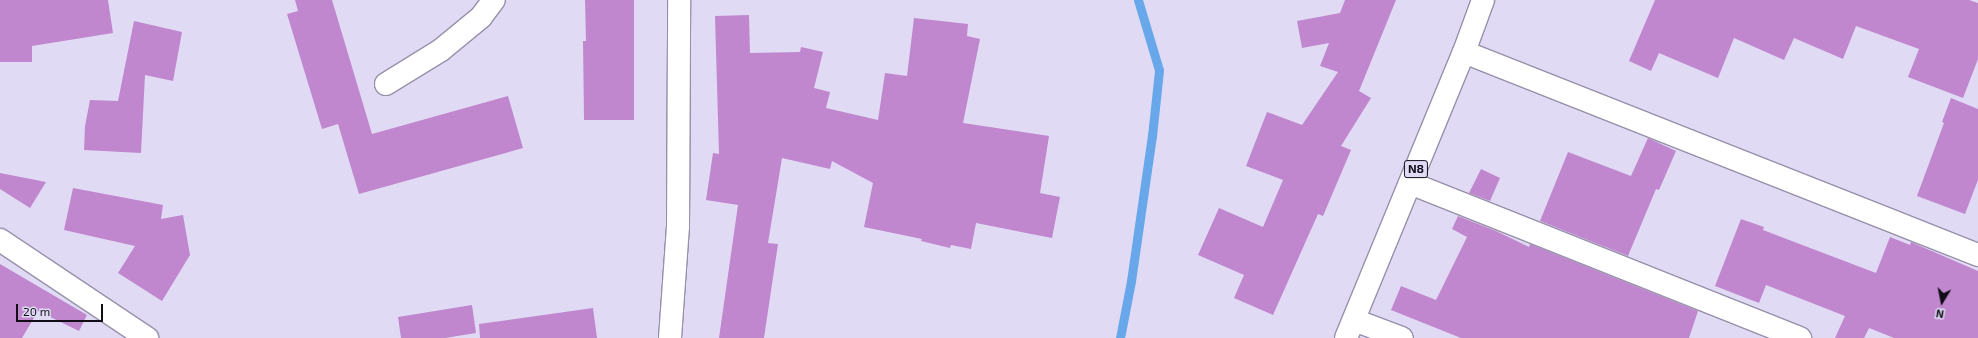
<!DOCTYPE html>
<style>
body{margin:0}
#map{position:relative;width:1978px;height:338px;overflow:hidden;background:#e0daf5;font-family:"Exo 2",sans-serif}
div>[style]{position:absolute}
.stream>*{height:9px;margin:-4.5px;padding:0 4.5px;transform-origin:4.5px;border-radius:4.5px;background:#68a8ea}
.building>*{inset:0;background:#c087ce}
.roads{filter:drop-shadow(1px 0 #9690a9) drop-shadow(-1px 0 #9690a9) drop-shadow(0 1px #9690a9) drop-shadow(0 -1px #9690a9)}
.street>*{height:22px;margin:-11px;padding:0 11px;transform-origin:11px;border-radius:11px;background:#fff}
.primary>*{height:22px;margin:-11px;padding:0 11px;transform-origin:11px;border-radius:11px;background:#fff}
span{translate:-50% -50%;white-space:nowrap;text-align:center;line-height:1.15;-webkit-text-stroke:3px #e0daf5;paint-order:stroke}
.shield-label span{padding:1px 3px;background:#e0daf5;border:1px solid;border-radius:3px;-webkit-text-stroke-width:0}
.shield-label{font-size:12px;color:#100d16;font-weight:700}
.north{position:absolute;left:1922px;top:282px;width:40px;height:40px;-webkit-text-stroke:3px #e0daf5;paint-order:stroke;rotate:190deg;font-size:11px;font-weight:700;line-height:16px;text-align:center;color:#100d16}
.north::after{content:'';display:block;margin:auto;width:14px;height:18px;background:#100d16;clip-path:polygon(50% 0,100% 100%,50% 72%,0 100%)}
.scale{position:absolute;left:16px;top:304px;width:87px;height:18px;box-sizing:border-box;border:2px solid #100d16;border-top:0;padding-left:5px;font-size:12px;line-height:14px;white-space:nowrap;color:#100d16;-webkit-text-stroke:3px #e0daf5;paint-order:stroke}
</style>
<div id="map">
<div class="stream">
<i style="left:1120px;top:338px;width:58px;rotate:-79.1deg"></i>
<i style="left:1131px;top:281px;width:147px;rotate:-81.8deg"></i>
<i style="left:1152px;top:136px;width:66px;rotate:-83.9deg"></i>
<i style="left:1159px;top:70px;width:73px;rotate:-106.7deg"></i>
</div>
<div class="building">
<i style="clip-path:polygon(0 0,108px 0,113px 33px,32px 46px,32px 62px,0 62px)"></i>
<i style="clip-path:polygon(295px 0,332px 0,372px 134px,508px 96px,523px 148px,359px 194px,338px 124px,322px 129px,287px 14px,298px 11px)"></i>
<i style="clip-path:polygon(585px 0,634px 0,634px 120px,584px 120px,583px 41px,586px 41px)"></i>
<i style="clip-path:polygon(1345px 0,1396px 0,1359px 91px,1371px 98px,1341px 146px,1351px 150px,1323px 216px,1318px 214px,1273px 315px,1234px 298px,1244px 275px,1198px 255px,1219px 208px,1263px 227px,1283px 180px,1246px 166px,1267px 112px,1302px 125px,1338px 72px,1320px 66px,1329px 43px,1302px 48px,1297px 21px,1340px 13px)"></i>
<i style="clip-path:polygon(1655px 0,1969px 0,1978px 3px,1978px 59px,1963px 98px,1908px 77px,1919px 49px,1856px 26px,1843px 59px,1794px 38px,1784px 60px,1734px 38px,1718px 78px,1659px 53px,1651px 71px,1629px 61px)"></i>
<i style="clip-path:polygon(749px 15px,750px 53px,800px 52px,801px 47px,823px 52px,814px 88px,830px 92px,826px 108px,878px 120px,885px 73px,907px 76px,914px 18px,968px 24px,967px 36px,980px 39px,963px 123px,1049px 136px,1040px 193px,1060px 197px,1052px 238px,976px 223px,971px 249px,951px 245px,950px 248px,921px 241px,922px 239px,864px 227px,873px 183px,832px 161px,830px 169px,782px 158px,768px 243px,778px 244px,764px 338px,719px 338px,738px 205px,706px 200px,713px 153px,719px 154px,715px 16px)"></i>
<i style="clip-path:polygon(134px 21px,182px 32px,173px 81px,145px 75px,141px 153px,84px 150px,85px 126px,90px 100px,118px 101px)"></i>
<i style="clip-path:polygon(1951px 98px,1978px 109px,1978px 180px,1965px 214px,1917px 196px,1944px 123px,1942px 122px)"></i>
<i style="clip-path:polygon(1648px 138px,1676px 151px,1659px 190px,1656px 189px,1628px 256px,1540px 221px,1568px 152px,1631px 176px)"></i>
<i style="clip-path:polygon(1481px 169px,1500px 178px,1490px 201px,1469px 193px)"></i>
<i style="clip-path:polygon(0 173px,46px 182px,30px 208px,0 189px)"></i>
<i style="clip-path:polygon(73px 188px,163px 205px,161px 219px,183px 215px,190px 255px,162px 301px,118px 273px,135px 246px,64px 230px)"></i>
<i style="clip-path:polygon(1458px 216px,1496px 231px,1529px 247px,1530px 244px,1698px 311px,1689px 338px,1461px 338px,1391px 310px,1401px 286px,1436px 300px,1467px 237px,1452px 229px)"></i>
<i style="clip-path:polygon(1741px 219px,1764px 227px,1763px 230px,1876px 273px,1890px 237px,1910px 245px,1911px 242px,1978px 271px,1978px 338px,1894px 338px,1869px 328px,1864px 338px,1835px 338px,1845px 316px,1766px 285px,1759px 303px,1715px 286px)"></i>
<i style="clip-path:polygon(0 264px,87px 315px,79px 331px,38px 311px,22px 338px,0 338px)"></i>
<i style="clip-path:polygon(472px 305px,476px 333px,445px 338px,401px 338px,398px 317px)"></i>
<i style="clip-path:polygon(593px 308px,597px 338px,480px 338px,479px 324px)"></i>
</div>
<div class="roads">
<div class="street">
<i style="left:1464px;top:52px;width:553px;rotate:21.55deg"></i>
<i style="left:386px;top:84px;width:65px;rotate:-31.7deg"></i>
<i style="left:441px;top:50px;width:52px;rotate:-39.5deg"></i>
<i style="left:481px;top:17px;width:21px;rotate:-53deg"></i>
<i style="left:1410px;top:183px;width:420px;rotate:21.7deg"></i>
<i style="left:0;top:240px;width:177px;rotate:33.7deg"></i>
<i style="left:1354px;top:320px;width:51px;rotate:20.6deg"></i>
<i style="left:670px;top:338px;width:111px;rotate:-85.9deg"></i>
<i style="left:678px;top:227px;width:227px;rotate:-89.7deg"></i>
</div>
<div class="primary">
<i style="left:1346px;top:338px;width:309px;rotate:-67.6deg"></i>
<i style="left:1464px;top:52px;width:55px;rotate:-69.9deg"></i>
</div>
</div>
<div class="shield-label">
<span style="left:1416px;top:169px">N8</span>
</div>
<div class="north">N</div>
<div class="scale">20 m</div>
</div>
